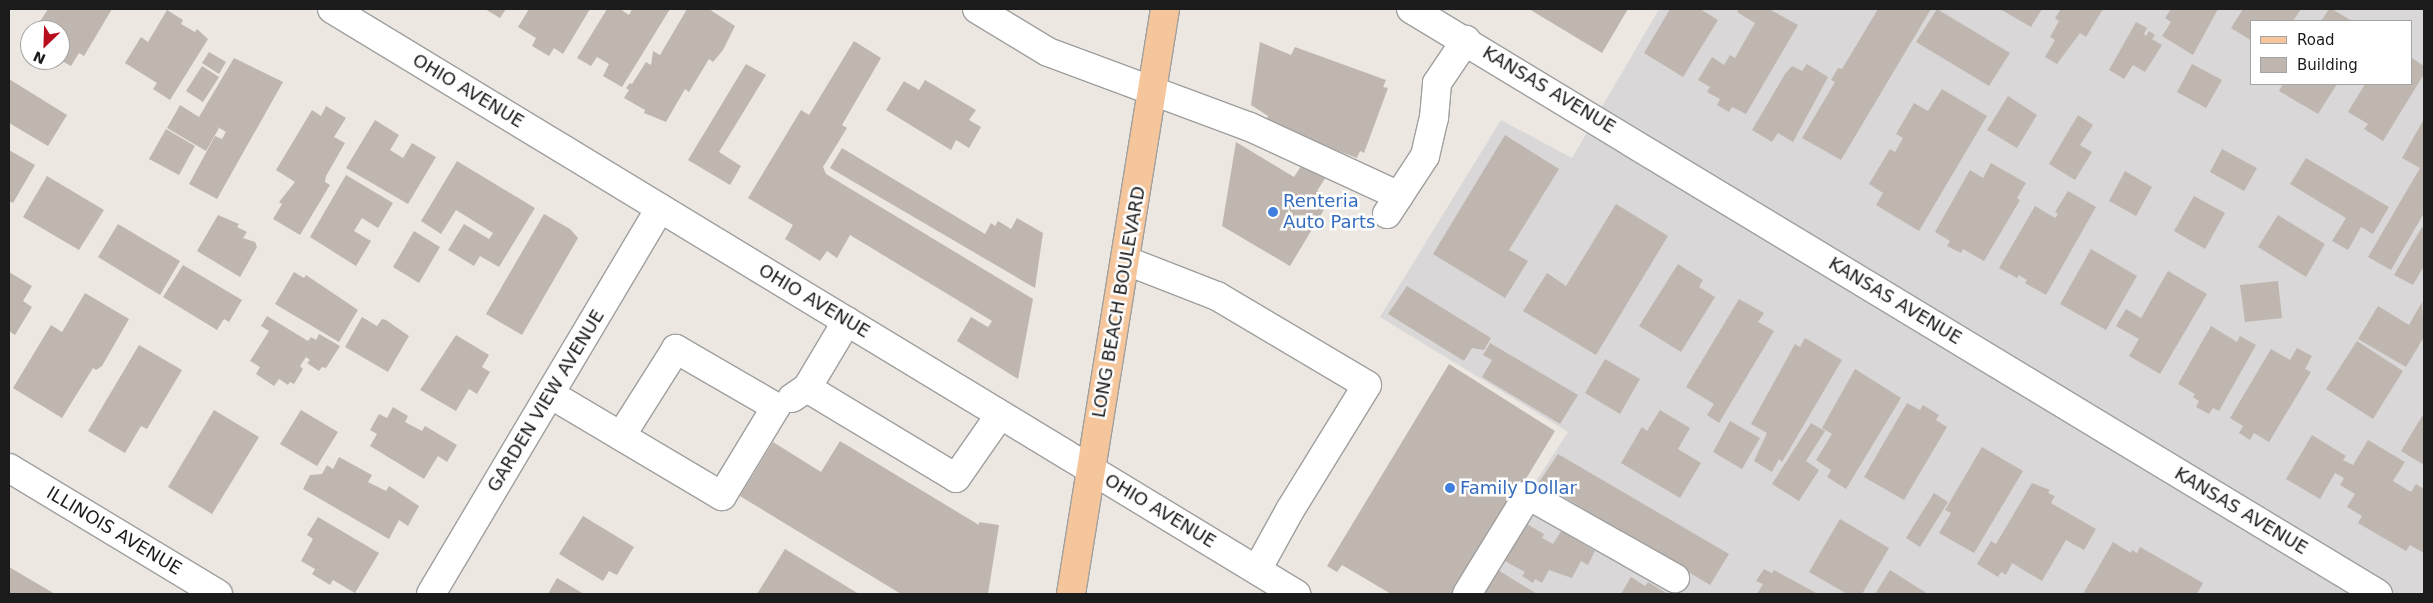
<!DOCTYPE html>
<style>
body{margin:0}
#map{position:relative;width:2433px;height:603px;overflow:hidden;background:#ece7e0;font-family:"DejaVu Sans",sans-serif}
div>[style]{position:absolute}
.residential>*{inset:0;background:#d9d7d8}
.building>*{inset:0;background:#c0b6b0}
.roads{filter:drop-shadow(1px 0 #9f9f9f) drop-shadow(-1px 0 #9f9f9f) drop-shadow(0 1px #9f9f9f) drop-shadow(0 -1px #9f9f9f)}
.minor>*{height:28px;margin:-14px;padding:0 14px;transform-origin:14px;border-radius:14px;background:#fff}
.major>*{height:28px;margin:-14px;padding:0 14px;transform-origin:14px;border-radius:14px;background:#f5c69c}
.dots>*{width:14px;height:14px;translate:-50% -50%;box-sizing:border-box;border:2px solid #fff;border-radius:50%}
span{translate:-50% -50%;white-space:nowrap;text-align:center;line-height:1.15;-webkit-text-stroke:5px #fff;paint-order:stroke}
.street-label{font-size:18px;color:#1b1b1b}
.shop-label{font-size:18px;color:#366cbe}
.left{translate:0 -50%;text-align:left}
.frame{position:absolute;inset:0;border:10px solid #1b1b1b;pointer-events:none}
.legend{position:absolute;left:2250px;top:20px;width:162px;height:65px;box-sizing:border-box;background:#fff;border:1px solid #a4a4a4;margin:0;padding:6px 9px;list-style:none;font-size:15px;color:#1b1b1b}
.legend li{display:flex;align-items:center;gap:10px;height:25px}
.legend b{width:25px;border:1px solid #a4a4a4}
.north{position:absolute;left:20px;top:20px;width:50px;height:50px;box-sizing:border-box;background:#fff;border:1px solid #a4a4a4;border-radius:50%;rotate:204deg;font-size:14px;font-weight:700;line-height:20px;text-align:center;color:#1b1b1b}
.north::after{content:'';display:block;margin:auto;width:18px;height:22px;background:#b80d1c;clip-path:polygon(50% 0,100% 100%,50% 72%,0 100%)}
</style>
<div id="map">
<div class="residential">
<i style="clip-path:polygon(evenodd,1659px 9px,2424px 9px,2424px 594px,1462px 594px,1568px 432px,1380px 317px,1501px 120px,1572px 158px,1659px 9px,2252px 21px,2412px 21px,2412px 84px,2252px 84px,2252px 21px)"></i>
</div>
<div class="building">
<i style="clip-path:polygon(48px 9px,112px 9px,84px 56px,79px 53px,71px 66px,60px 60px,60px 30px,45px 30px,39px 23px)"></i>
<i style="clip-path:polygon(485px 9px,506px 9px,500px 18px)"></i>
<i style="clip-path:polygon(529px 9px,590px 9px,563px 54px,554px 48px,549px 56px,532px 46px,536px 38px,518px 27px)"></i>
<i style="clip-path:polygon(607px 9px,620px 9px,629px 15px,632px 9px,670px 9px,622px 87px,603px 76px,609px 64px,597px 57px,591px 66px,577px 58px)"></i>
<i style="clip-path:polygon(687px 9px,709px 9px,735px 26px,723px 50px,713px 62px,709px 59px,689px 92px,685px 89px,666px 122px,644px 113px,645px 110px,624px 98px,629px 90px,626px 88px,630px 83px,632px 84px,646px 62px,651px 65px,653px 51px,660px 55px)"></i>
<i style="clip-path:polygon(1529px 9px,1628px 9px,1602px 53px)"></i>
<i style="clip-path:polygon(1670px 9px,1700px 9px,1718px 20px,1683px 77px,1644px 53px)"></i>
<i style="clip-path:polygon(1739px 9px,1769px 9px,1798px 25px,1746px 114px,1732px 107px,1729px 112px,1717px 105px,1720px 99px,1707px 92px,1710px 87px,1698px 80px,1712px 57px,1724px 65px,1730px 55px,1735px 58px,1755px 23px,1737px 12px)"></i>
<i style="clip-path:polygon(1878px 9px,1931px 9px,1841px 160px,1802px 138px,1835px 82px,1831px 80px,1838px 68px,1842px 69px)"></i>
<i style="clip-path:polygon(1937px 9px,2010px 53px,1989px 86px,1916px 42px)"></i>
<i style="clip-path:polygon(2000px 9px,2042px 9px,2031px 27px)"></i>
<i style="clip-path:polygon(2061px 9px,2103px 9px,2086px 37px,2080px 33px,2057px 64px,2045px 57px,2055px 40px,2050px 37px,2059px 21px,2055px 18px)"></i>
<i style="clip-path:polygon(2171px 9px,2218px 9px,2193px 55px,2162px 36px,2171px 22px,2165px 18px)"></i>
<i style="clip-path:polygon(2243px 9px,2301px 9px,2293px 21px,2252px 21px,2252px 41px,2231px 28px)"></i>
<i style="clip-path:polygon(2329px 9px,2332px 9px,2352px 21px,2321px 21px)"></i>
<i style="clip-path:polygon(167px 10px,183px 20px,181px 24px,195px 32px,197px 29px,208px 39px,170px 100px,153px 89px,157px 83px,125px 63px,141px 37px,148px 42px)"></i>
<i style="clip-path:polygon(2136px 22px,2147px 28px,2144px 34px,2146px 36px,2149px 31px,2155px 35px,2152px 39px,2162px 45px,2145px 72px,2133px 65px,2124px 79px,2109px 70px)"></i>
<i style="clip-path:polygon(854px 41px,881px 58px,842px 125px,847px 128px,823px 167px,826px 174px,1033px 299px,1018px 379px,957px 341px,971px 317px,988px 327px,992px 321px,850px 235px,837px 258px,827px 251px,820px 261px,785px 239px,793px 225px,748px 198px,801px 110px,809px 115px)"></i>
<i style="clip-path:polygon(1260px 42px,1291px 55px,1295px 47px,1386px 80px,1383px 87px,1388px 88px,1364px 153px,1360px 151px,1357px 158px,1265px 124px,1268px 116px,1251px 105px)"></i>
<i style="clip-path:polygon(209px 52px,226px 62px,219px 74px,202px 63px)"></i>
<i style="clip-path:polygon(234px 58px,283px 82px,217px 199px,189px 184px,215px 136px,222px 139px,226px 132px,206px 120px,219px 128px,206px 151px,167px 128px,180px 105px,199px 117px)"></i>
<i style="clip-path:polygon(2412px 58px,2424px 66px,2424px 74px,2383px 141px,2364px 129px,2368px 124px,2348px 112px,2365px 84px,2412px 84px)"></i>
<i style="clip-path:polygon(746px 64px,766px 75px,719px 152px,741px 166px,730px 185px,688px 160px)"></i>
<i style="clip-path:polygon(1807px 64px,1828px 77px,1793px 142px,1778px 133px,1772px 142px,1752px 130px,1785px 74px,1792px 66px,1802px 71px)"></i>
<i style="clip-path:polygon(2192px 64px,2222px 80px,2206px 108px,2177px 92px)"></i>
<i style="clip-path:polygon(202px 66px,219px 77px,203px 102px,186px 91px)"></i>
<i style="clip-path:polygon(9px 79px,67px 115px,48px 146px,9px 123px)"></i>
<i style="clip-path:polygon(925px 80px,976px 110px,969px 120px,981px 127px,969px 148px,956px 140px,951px 150px,886px 110px,904px 81px,919px 90px)"></i>
<i style="clip-path:polygon(2283px 84px,2337px 84px,2318px 114px,2279px 91px)"></i>
<i style="clip-path:polygon(1942px 89px,1987px 116px,1919px 231px,1876px 205px,1883px 193px,1869px 184px,1890px 149px,1895px 152px,1903px 138px,1896px 134px,1914px 103px,1928px 111px)"></i>
<i style="clip-path:polygon(2008px 96px,2037px 115px,2017px 148px,1987px 130px)"></i>
<i style="clip-path:polygon(326px 106px,346px 118px,334px 137px,345px 143px,326px 176px,325px 182px,330px 185px,300px 235px,273px 219px,282px 204px,279px 202px,295px 182px,276px 170px,312px 110px,321px 116px)"></i>
<i style="clip-path:polygon(2078px 115px,2093px 125px,2080px 145px,2092px 152px,2075px 180px,2049px 164px)"></i>
<i style="clip-path:polygon(2424px 119px,2424px 213px,2391px 270px,2368px 257px,2420px 168px,2402px 158px)"></i>
<i style="clip-path:polygon(375px 120px,399px 135px,390px 150px,403px 158px,412px 143px,436px 157px,408px 204px,346px 168px)"></i>
<i style="clip-path:polygon(166px 129px,195px 146px,179px 175px,149px 159px)"></i>
<i style="clip-path:polygon(1505px 135px,1559px 169px,1509px 250px,1528px 261px,1505px 298px,1433px 254px)"></i>
<i style="clip-path:polygon(1236px 142px,1294px 177px,1303px 163px,1326px 177px,1317px 191px,1331px 198px,1290px 266px,1222px 226px)"></i>
<i style="clip-path:polygon(842px 148px,985px 234px,991px 223px,995px 226px,998px 221px,1011px 229px,1017px 218px,1043px 233px,1035px 288px,830px 168px)"></i>
<i style="clip-path:polygon(2222px 149px,2257px 168px,2244px 191px,2210px 172px)"></i>
<i style="clip-path:polygon(9px 150px,35px 165px,13px 203px,9px 201px)"></i>
<i style="clip-path:polygon(2306px 158px,2389px 207px,2373px 234px,2361px 227px,2348px 250px,2332px 241px,2346px 218px,2290px 184px)"></i>
<i style="clip-path:polygon(457px 161px,535px 208px,499px 267px,480px 256px,474px 266px,448px 250px,464px 224px,489px 239px,493px 233px,456px 210px,441px 234px,421px 221px)"></i>
<i style="clip-path:polygon(1991px 163px,2026px 183px,2017px 198px,2020px 200px,1984px 261px,1963px 249px,1961px 253px,1947px 246px,1950px 241px,1935px 232px,1970px 170px,1983px 178px)"></i>
<i style="clip-path:polygon(2125px 171px,2152px 187px,2136px 216px,2109px 201px)"></i>
<i style="clip-path:polygon(346px 175px,393px 203px,378px 228px,362px 218px,354px 231px,371px 241px,356px 266px,310px 237px)"></i>
<i style="clip-path:polygon(47px 176px,104px 210px,79px 250px,23px 217px)"></i>
<i style="clip-path:polygon(2068px 191px,2096px 207px,2046px 295px,2025px 283px,2027px 280px,2019px 275px,2017px 278px,1999px 268px,2035px 206px,2055px 218px,2058px 214px,2055px 212px)"></i>
<i style="clip-path:polygon(2194px 196px,2225px 213px,2205px 249px,2174px 231px)"></i>
<i style="clip-path:polygon(1616px 204px,1668px 236px,1596px 355px,1523px 311px,1547px 273px,1566px 286px)"></i>
<i style="clip-path:polygon(544px 214px,570px 229px,578px 238px,522px 335px,486px 314px)"></i>
<i style="clip-path:polygon(218px 215px,239px 224px,237px 227px,247px 232px,243px 238px,255px 242px,257px 247px,240px 277px,197px 251px)"></i>
<i style="clip-path:polygon(2278px 215px,2325px 244px,2306px 277px,2258px 247px)"></i>
<i style="clip-path:polygon(118px 224px,180px 261px,160px 295px,98px 257px)"></i>
<i style="clip-path:polygon(2422px 227px,2424px 229px,2424px 266px,2413px 285px,2394px 275px)"></i>
<i style="clip-path:polygon(414px 231px,440px 247px,419px 283px,393px 267px)"></i>
<i style="clip-path:polygon(2091px 249px,2137px 276px,2106px 330px,2060px 304px)"></i>
<i style="clip-path:polygon(1678px 264px,1703px 280px,1699px 287px,1715px 297px,1681px 352px,1639px 326px)"></i>
<i style="clip-path:polygon(183px 265px,242px 300px,229px 322px,224px 319px,217px 330px,163px 297px)"></i>
<i style="clip-path:polygon(2168px 271px,2207px 294px,2160px 374px,2129px 356px,2139px 339px,2116px 326px,2126px 309px,2141px 318px)"></i>
<i style="clip-path:polygon(9px 272px,32px 286px,23px 301px,32px 307px,15px 335px,9px 331px)"></i>
<i style="clip-path:polygon(294px 272px,304px 278px,306px 275px,358px 310px,339px 342px,275px 304px)"></i>
<i style="clip-path:polygon(2278px 281px,2282px 318px,2245px 322px,2240px 285px)"></i>
<i style="clip-path:polygon(1407px 286px,1491px 338px,1484px 350px,1472px 348px,1464px 361px,1388px 314px)"></i>
<i style="clip-path:polygon(85px 293px,129px 319px,102px 366px,96px 370px,93px 368px,62px 418px,13px 388px,51px 325px,62px 332px)"></i>
<i style="clip-path:polygon(1739px 299px,1764px 313px,1758px 322px,1774px 331px,1719px 423px,1707px 415px,1714px 404px,1686px 387px)"></i>
<i style="clip-path:polygon(2422px 302px,2424px 337px,2406px 367px,2358px 339px,2378px 306px,2409px 325px)"></i>
<i style="clip-path:polygon(267px 316px,308px 341px,311px 337px,316px 340px,319px 334px,340px 346px,326px 368px,322px 367px,319px 371px,307px 363px,310px 360px,306px 357px,300px 366px,303px 369px,294px 384px,290px 382px,288px 385px,279px 379px,274px 386px,256px 374px,260px 367px,250px 361px,269px 331px,261px 326px)"></i>
<i style="clip-path:polygon(362px 317px,377px 326px,382px 319px,386px 320px,409px 336px,388px 372px,345px 347px)"></i>
<i style="clip-path:polygon(2211px 326px,2237px 342px,2240px 336px,2256px 345px,2219px 411px,2213px 408px,2209px 414px,2196px 407px,2199px 401px,2193px 397px,2195px 394px,2178px 384px)"></i>
<i style="clip-path:polygon(456px 335px,489px 355px,482px 367px,490px 372px,477px 394px,469px 389px,456px 411px,420px 390px)"></i>
<i style="clip-path:polygon(1805px 338px,1842px 360px,1782px 462px,1779px 459px,1772px 472px,1754px 461px,1767px 433px,1751px 424px,1795px 344px,1800px 347px)"></i>
<i style="clip-path:polygon(2357px 341px,2403px 371px,2373px 419px,2326px 389px)"></i>
<i style="clip-path:polygon(1490px 343px,1578px 395px,1560px 424px,1482px 377px,1492px 360px,1483px 355px)"></i>
<i style="clip-path:polygon(139px 345px,182px 370px,147px 429px,141px 426px,125px 453px,88px 431px)"></i>
<i style="clip-path:polygon(2297px 348px,2312px 356px,2305px 369px,2311px 372px,2269px 442px,2254px 433px,2250px 440px,2239px 433px,2243px 426px,2230px 418px,2271px 349px,2290px 360px)"></i>
<i style="clip-path:polygon(1605px 359px,1640px 379px,1620px 414px,1585px 393px)"></i>
<i style="clip-path:polygon(1449px 364px,1555px 431px,1456px 594px,1391px 594px,1342px 565px,1337px 572px,1327px 566px)"></i>
<i style="clip-path:polygon(1855px 369px,1901px 398px,1846px 489px,1827px 477px,1831px 470px,1816px 460px,1832px 434px,1822px 428px)"></i>
<i style="clip-path:polygon(1907px 403px,1920px 410px,1923px 405px,1939px 415px,1936px 420px,1947px 427px,1904px 500px,1864px 477px)"></i>
<i style="clip-path:polygon(393px 407px,408px 416px,405px 422px,422px 431px,425px 426px,457px 445px,447px 462px,438px 456px,424px 479px,370px 446px,377px 434px,370px 430px,379px 414px,387px 418px)"></i>
<i style="clip-path:polygon(214px 410px,259px 437px,212px 514px,168px 487px)"></i>
<i style="clip-path:polygon(301px 410px,338px 432px,317px 466px,280px 444px)"></i>
<i style="clip-path:polygon(1660px 410px,1690px 428px,1678px 449px,1701px 463px,1680px 498px,1621px 463px,1642px 427px,1647px 431px)"></i>
<i style="clip-path:polygon(2424px 413px,2424px 465px,2401px 451px)"></i>
<i style="clip-path:polygon(1730px 421px,1760px 438px,1742px 469px,1713px 452px)"></i>
<i style="clip-path:polygon(1811px 423px,1825px 431px,1806px 461px,1819px 470px,1799px 501px,1772px 484px)"></i>
<i style="clip-path:polygon(2312px 435px,2346px 456px,2343px 460px,2353px 465px,2368px 440px,2405px 462px,2393px 481px,2411px 492px,2416px 484px,2424px 489px,2424px 553px,2410px 545px,2406px 551px,2358px 523px,2362px 516px,2347px 507px,2355px 494px,2340px 485px,2344px 478px,2335px 473px,2320px 499px,2286px 479px)"></i>
<i style="clip-path:polygon(840px 441px,979px 525px,979px 522px,999px 525px,988px 594px,901px 594px,740px 496px,773px 442px,821px 472px)"></i>
<i style="clip-path:polygon(1982px 447px,2023px 471px,1974px 553px,1939px 533px,1951px 513px,1945px 510px)"></i>
<i style="clip-path:polygon(1558px 454px,1729px 554px,1710px 585px,1539px 482px)"></i>
<i style="clip-path:polygon(339px 457px,372px 475px,368px 482px,386px 491px,389px 486px,419px 506px,408px 526px,399px 520px,389px 539px,303px 489px,310px 475px,322px 474px,327px 465px,333px 469px)"></i>
<i style="clip-path:polygon(2032px 483px,2050px 490px,2048px 493px,2055px 496px,2051px 503px,2096px 529px,2084px 550px,2066px 540px,2042px 581px,2012px 563px,2006px 575px,2001px 572px,1998px 577px,1977px 564px,1991px 541px,1996px 544px)"></i>
<i style="clip-path:polygon(1934px 493px,1948px 502px,1920px 547px,1906px 538px)"></i>
<i style="clip-path:polygon(583px 516px,634px 547px,617px 575px,609px 571px,603px 581px,559px 554px)"></i>
<i style="clip-path:polygon(318px 517px,379px 553px,355px 593px,333px 580px,330px 585px,312px 574px,315px 569px,301px 561px,313px 539px,307px 535px)"></i>
<i style="clip-path:polygon(1840px 519px,1889px 548px,1862px 594px,1847px 594px,1809px 572px)"></i>
<i style="clip-path:polygon(1522px 521px,1544px 534px,1542px 538px,1553px 544px,1561px 531px,1595px 551px,1588px 565px,1581px 561px,1572px 578px,1549px 570px,1542px 583px,1535px 579px,1533px 583px,1522px 576px,1525px 572px,1501px 559px)"></i>
<i style="clip-path:polygon(2113px 542px,2131px 553px,2132px 550px,2137px 553px,2140px 547px,2203px 583px,2197px 594px,2083px 594px)"></i>
<i style="clip-path:polygon(785px 549px,859px 594px,757px 594px)"></i>
<i style="clip-path:polygon(9px 567px,55px 594px,9px 594px)"></i>
<i style="clip-path:polygon(1493px 567px,1537px 594px,1473px 594px)"></i>
<i style="clip-path:polygon(1764px 569px,1772px 573px,1774px 570px,1818px 594px,1757px 594px,1763px 584px,1756px 581px)"></i>
<i style="clip-path:polygon(1890px 570px,1928px 594px,1875px 594px)"></i>
<i style="clip-path:polygon(1631px 577px,1645px 586px,1648px 582px,1668px 594px,1621px 594px)"></i>
<i style="clip-path:polygon(557px 578px,584px 594px,548px 594px)"></i>
</div>
<div class="roads">
<div class="minor">
<i style="left:332px;top:9px;width:1128px;rotate:31.25deg"></i>
<i style="left:977px;top:9px;width:83px;rotate:31.2deg"></i>
<i style="left:1048px;top:52px;width:215px;rotate:20.4deg"></i>
<i style="left:1250px;top:127px;width:164px;rotate:24.8deg"></i>
<i style="left:1411px;top:9px;width:1130px;rotate:31.17deg"></i>
<i style="left:1387px;top:214px;width:69px;rotate:-56.8deg"></i>
<i style="left:1425px;top:156px;width:39px;rotate:-77deg"></i>
<i style="left:1434px;top:118px;width:35px;rotate:-85deg"></i>
<i style="left:1437px;top:83px;width:52px;rotate:-56deg"></i>
<i style="left:1127px;top:261px;width:97px;rotate:21.3deg"></i>
<i style="left:1217px;top:296px;width:174px;rotate:30.7deg"></i>
<i style="left:1367px;top:385px;width:147px;rotate:121.6deg"></i>
<i style="left:1290px;top:510px;width:68px;rotate:118.8deg"></i>
<i style="left:807px;top:388px;width:174px;rotate:31.1deg"></i>
<i style="left:956px;top:478px;width:77px;rotate:-55.1deg"></i>
<i style="left:550px;top:394px;width:200px;rotate:30.7deg"></i>
<i style="left:722px;top:496px;width:104px;rotate:-58.8deg"></i>
<i style="left:776px;top:407px;width:116px;rotate:-149.9deg"></i>
<i style="left:676px;top:349px;width:103px;rotate:122.3deg"></i>
<i style="left:792px;top:398px;width:18px;rotate:-34deg"></i>
<i style="left:807px;top:388px;width:78px;rotate:-59.2deg"></i>
<i style="left:9px;top:468px;width:244px;rotate:31.1deg"></i>
<i style="left:431px;top:594px;width:449px;rotate:-59.3deg"></i>
<i style="left:1467px;top:594px;width:116px;rotate:-58.4deg"></i>
<i style="left:1528px;top:495px;width:169px;rotate:29.5deg"></i>
</div>
<div class="major">
<i style="left:1071px;top:594px;width:593px;rotate:-80.87deg"></i>
</div>
</div>
<div class="dots">
<i style="left:1273px;top:212px;background:#3f7fe0"></i>
<i style="left:1450px;top:488px;background:#3f7fe0"></i>
</div>
<div class="street-label">
<span style="left:1549px;top:90px;rotate:31deg">KANSAS AVENUE</span>
<span style="left:468px;top:91px;rotate:31deg">OHIO AVENUE</span>
<span style="left:814px;top:301px;rotate:31deg">OHIO AVENUE</span>
<span style="left:1895px;top:301px;rotate:31deg">KANSAS AVENUE</span>
<span style="left:1119px;top:302px;rotate:-80deg">LONG BEACH BOULEVARD</span>
<span style="left:546px;top:401px;rotate:-59deg">GARDEN VIEW AVENUE</span>
<span style="left:1160px;top:511px;rotate:31deg">OHIO AVENUE</span>
<span style="left:2241px;top:511px;rotate:31deg">KANSAS AVENUE</span>
<span style="left:114px;top:531px;rotate:31deg">ILLINOIS AVENUE</span>
</div>
<div class="shop-label">
<span class="left" style="left:1283px;top:212px">Renteria<br>Auto Parts</span>
<span class="left" style="left:1460px;top:488px">Family Dollar</span>
</div>
<div class="frame"></div>
<ul class="legend">
<li><b style="height:6px;background:#f5c69c"></b>Road</li>
<li><b style="height:14px;background:#c0b6b0"></b>Building</li>
</ul>
<div class="north">N</div>
</div>
